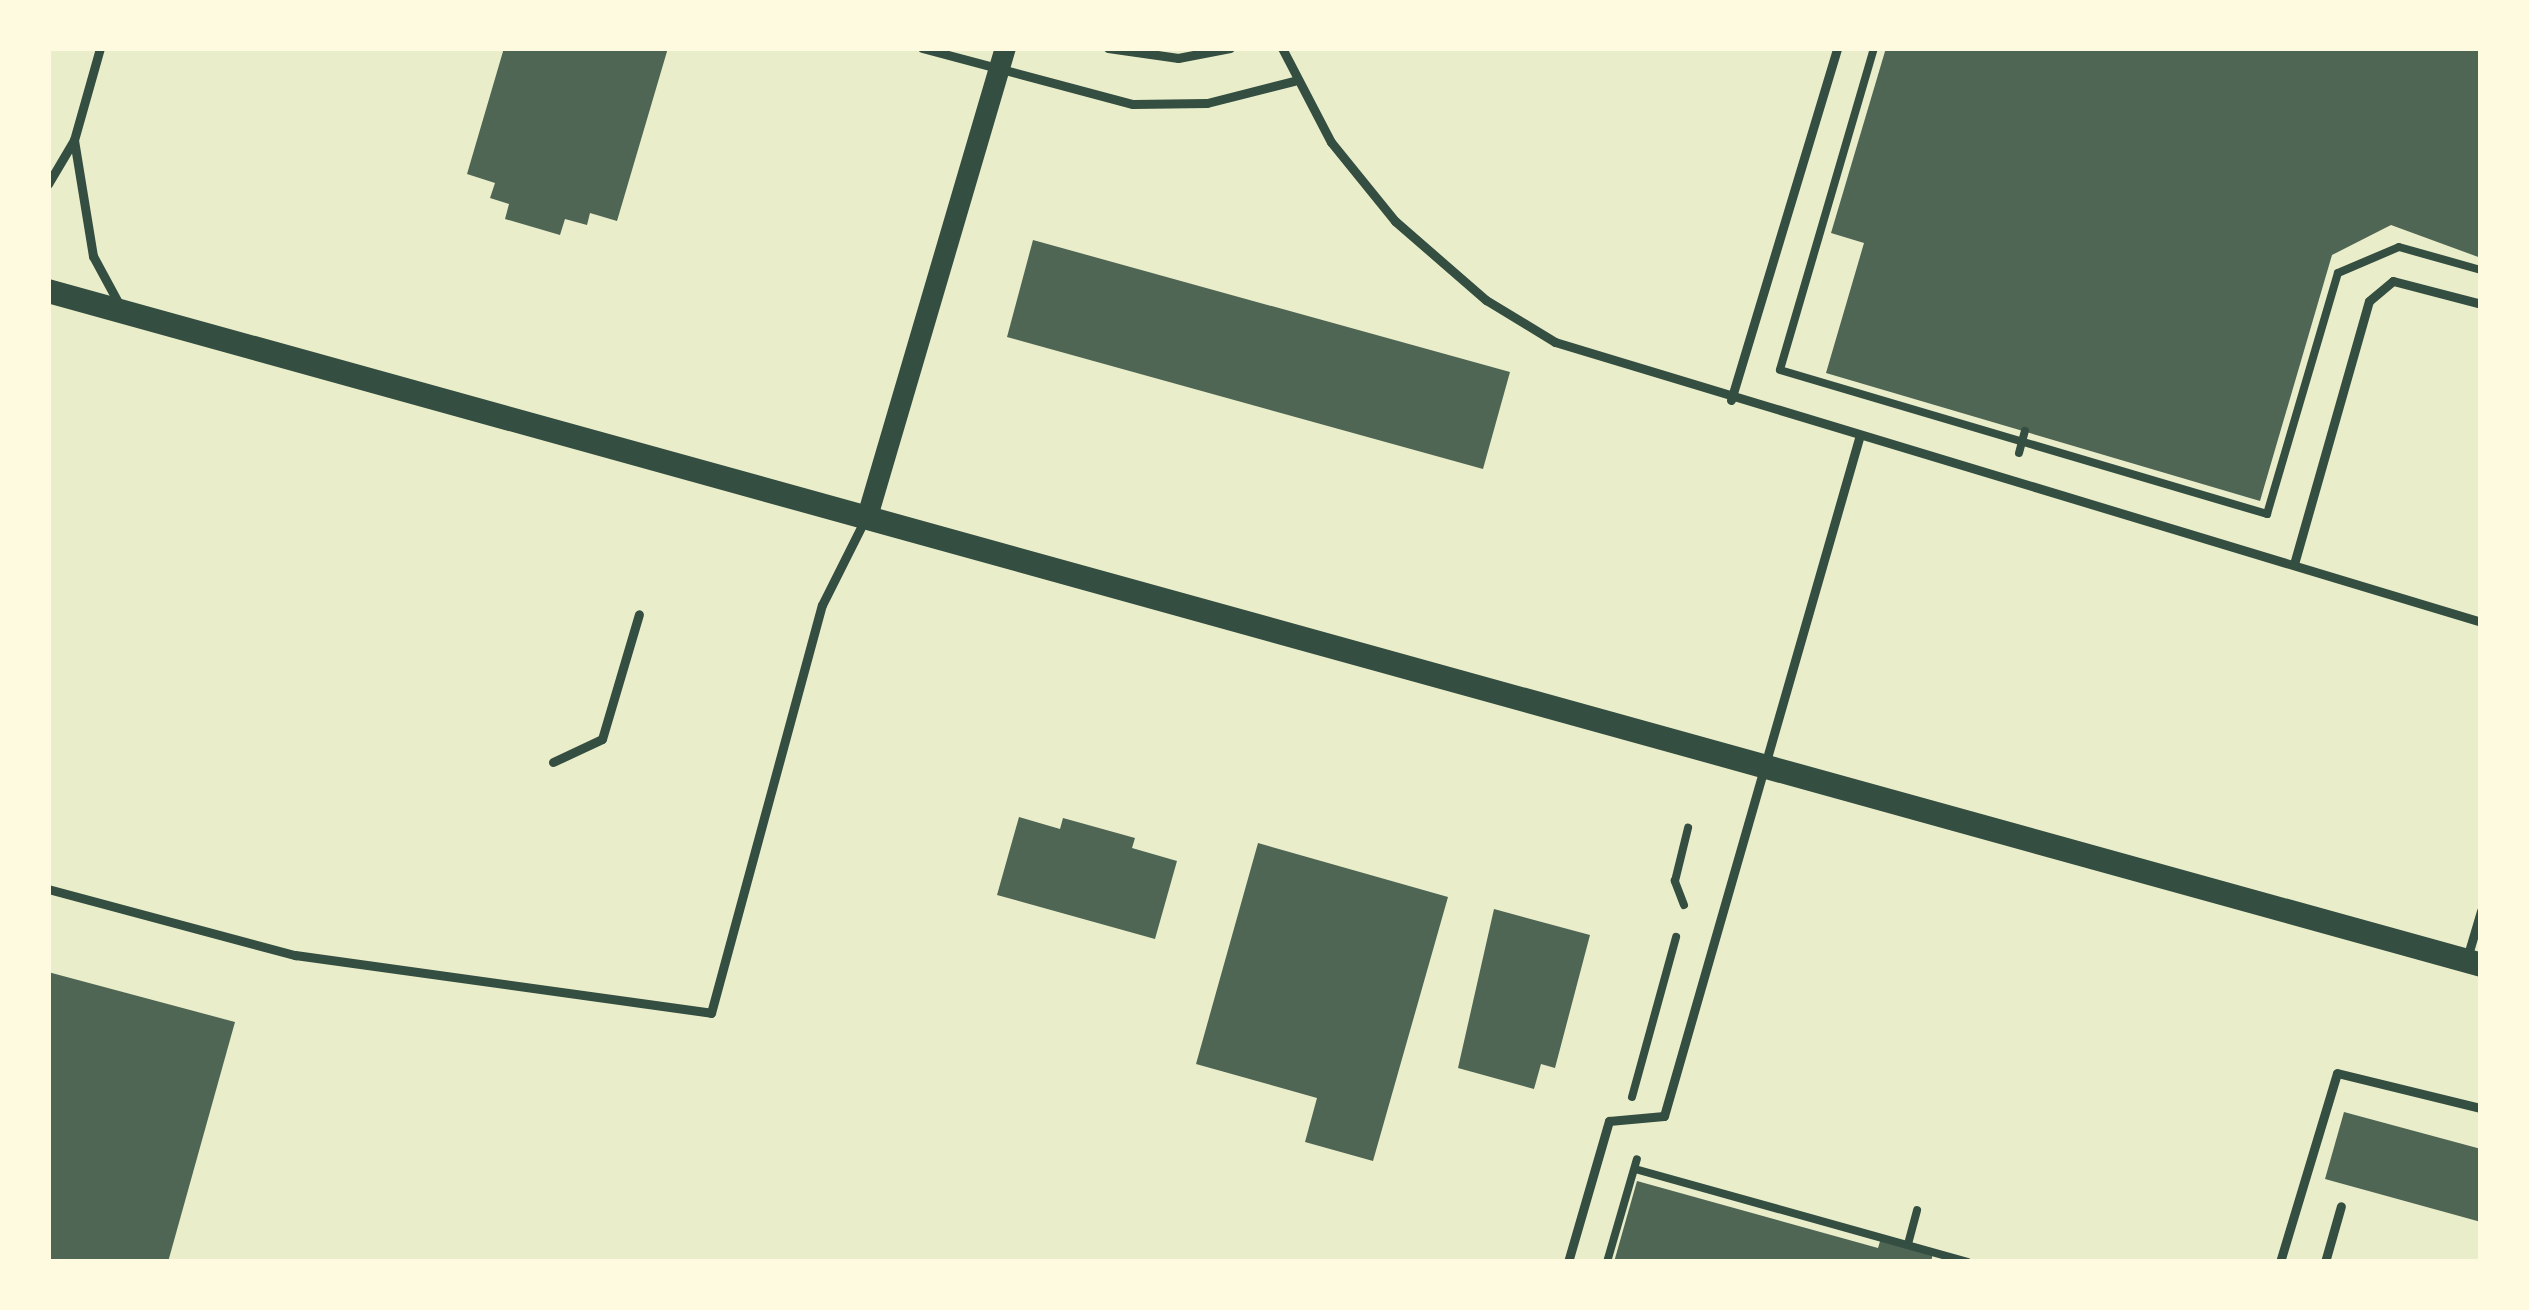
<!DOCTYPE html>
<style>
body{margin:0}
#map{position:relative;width:2529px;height:1310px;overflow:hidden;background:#e9edc9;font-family:"Noto Serif",serif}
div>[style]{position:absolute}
.building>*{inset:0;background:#4f6655}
.path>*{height:8px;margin:-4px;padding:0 4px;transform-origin:4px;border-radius:4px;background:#344e41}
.service>*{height:9px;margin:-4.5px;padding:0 4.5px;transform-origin:4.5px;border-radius:4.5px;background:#344e41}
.tertiary>*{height:21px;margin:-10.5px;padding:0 10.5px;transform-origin:10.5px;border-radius:10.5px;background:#344e41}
.secondary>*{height:24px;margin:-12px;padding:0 12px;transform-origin:12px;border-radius:12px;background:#344e41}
span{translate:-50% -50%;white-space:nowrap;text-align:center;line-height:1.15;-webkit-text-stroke:12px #fefae0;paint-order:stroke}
.frame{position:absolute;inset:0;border:51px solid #fefae0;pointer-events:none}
</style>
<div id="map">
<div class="building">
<i style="clip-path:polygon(504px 48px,668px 48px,617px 221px,590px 213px,587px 225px,565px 219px,560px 235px,505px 219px,509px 204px,490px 198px,495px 183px,467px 174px)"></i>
<i style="clip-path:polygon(1886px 48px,2481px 48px,2481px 258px,2391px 225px,2332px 255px,2260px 501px,1826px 373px,1864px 243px,1831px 233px)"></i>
<i style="clip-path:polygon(1033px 240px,1510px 372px,1483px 469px,1007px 337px)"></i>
<i style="clip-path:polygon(1019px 817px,1060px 829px,1063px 818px,1135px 838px,1132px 848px,1177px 861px,1155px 939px,997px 895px)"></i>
<i style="clip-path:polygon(1258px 843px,1448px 897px,1373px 1161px,1305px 1142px,1317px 1098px,1196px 1064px)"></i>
<i style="clip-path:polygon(1494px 909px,1590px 935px,1555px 1068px,1541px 1064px,1534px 1089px,1458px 1068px)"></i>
<i style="clip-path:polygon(48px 972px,235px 1022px,168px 1262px,48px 1262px)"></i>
<i style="clip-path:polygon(2344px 1112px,2481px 1149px,2481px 1222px,2325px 1179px)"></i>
<i style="clip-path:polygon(1637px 1181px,1878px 1248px,1881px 1238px,1933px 1253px,1931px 1262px,1614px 1262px)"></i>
</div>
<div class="path">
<i style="left:1874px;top:48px;width:335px;rotate:106.3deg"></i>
<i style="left:1780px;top:370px;width:508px;rotate:16.47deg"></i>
<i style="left:2267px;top:514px;width:251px;rotate:-73.6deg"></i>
<i style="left:2338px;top:273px;width:66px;rotate:-23.1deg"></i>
<i style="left:2399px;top:247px;width:85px;rotate:15.7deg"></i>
<i style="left:2019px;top:453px;width:23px;rotate:-75deg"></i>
<i style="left:1684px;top:905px;width:26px;rotate:-111deg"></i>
<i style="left:1675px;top:881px;width:55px;rotate:-76.2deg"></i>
<i style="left:1632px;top:1097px;width:166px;rotate:-74.6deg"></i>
<i style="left:1635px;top:1169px;width:345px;rotate:15.6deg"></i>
<i style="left:1908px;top:1244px;width:35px;rotate:-75deg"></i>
<i style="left:1607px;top:1262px;width:107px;rotate:-73.8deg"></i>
</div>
<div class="service">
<i style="left:922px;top:48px;width:218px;rotate:14.9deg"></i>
<i style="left:1133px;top:104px;width:74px;rotate:-0.8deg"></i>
<i style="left:1207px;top:103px;width:90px;rotate:-14.2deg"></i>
<i style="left:1108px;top:48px;width:71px;rotate:8.1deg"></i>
<i style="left:1178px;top:58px;width:53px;rotate:-10.9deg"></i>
<i style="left:1282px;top:48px;width:106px;rotate:62.5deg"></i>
<i style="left:1331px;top:142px;width:102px;rotate:51deg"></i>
<i style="left:1395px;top:221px;width:121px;rotate:41deg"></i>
<i style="left:1486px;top:300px;width:81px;rotate:31.3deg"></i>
<i style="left:1555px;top:342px;width:967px;rotate:16.82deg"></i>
<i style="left:74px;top:140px;width:118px;rotate:80.7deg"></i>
<i style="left:93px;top:256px;width:57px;rotate:61.6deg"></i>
<i style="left:48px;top:184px;width:51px;rotate:-59.4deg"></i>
<i style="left:74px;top:140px;width:96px;rotate:-74.2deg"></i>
<i style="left:1731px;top:400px;width:368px;rotate:-73.2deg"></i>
<i style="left:2294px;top:564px;width:273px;rotate:-74.1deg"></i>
<i style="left:2369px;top:301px;width:31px;rotate:-40deg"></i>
<i style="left:2393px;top:281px;width:91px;rotate:14.6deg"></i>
<i style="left:553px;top:762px;width:54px;rotate:-25.1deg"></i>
<i style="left:602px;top:739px;width:130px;rotate:-73.5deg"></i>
<i style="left:48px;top:889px;width:256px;rotate:15deg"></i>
<i style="left:295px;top:955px;width:420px;rotate:7.9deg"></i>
<i style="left:711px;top:1013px;width:423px;rotate:-74.8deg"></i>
<i style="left:822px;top:605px;width:96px;rotate:-63.4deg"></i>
<i style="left:2467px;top:958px;width:49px;rotate:-73.4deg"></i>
<i style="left:1568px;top:1262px;width:147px;rotate:-73.8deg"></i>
<i style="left:1609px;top:1121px;width:55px;rotate:-5.2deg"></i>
<i style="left:1664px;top:1116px;width:705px;rotate:-73.95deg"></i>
<i style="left:2280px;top:1262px;width:197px;rotate:-73.2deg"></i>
<i style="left:2337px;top:1073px;width:148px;rotate:13.7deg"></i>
<i style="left:2325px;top:1262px;width:58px;rotate:-74.1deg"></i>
</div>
<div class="tertiary">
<i style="left:867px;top:516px;width:488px;rotate:-73.6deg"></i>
</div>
<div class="secondary">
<i style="left:48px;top:291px;width:2525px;rotate:15.48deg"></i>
</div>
<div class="frame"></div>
</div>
